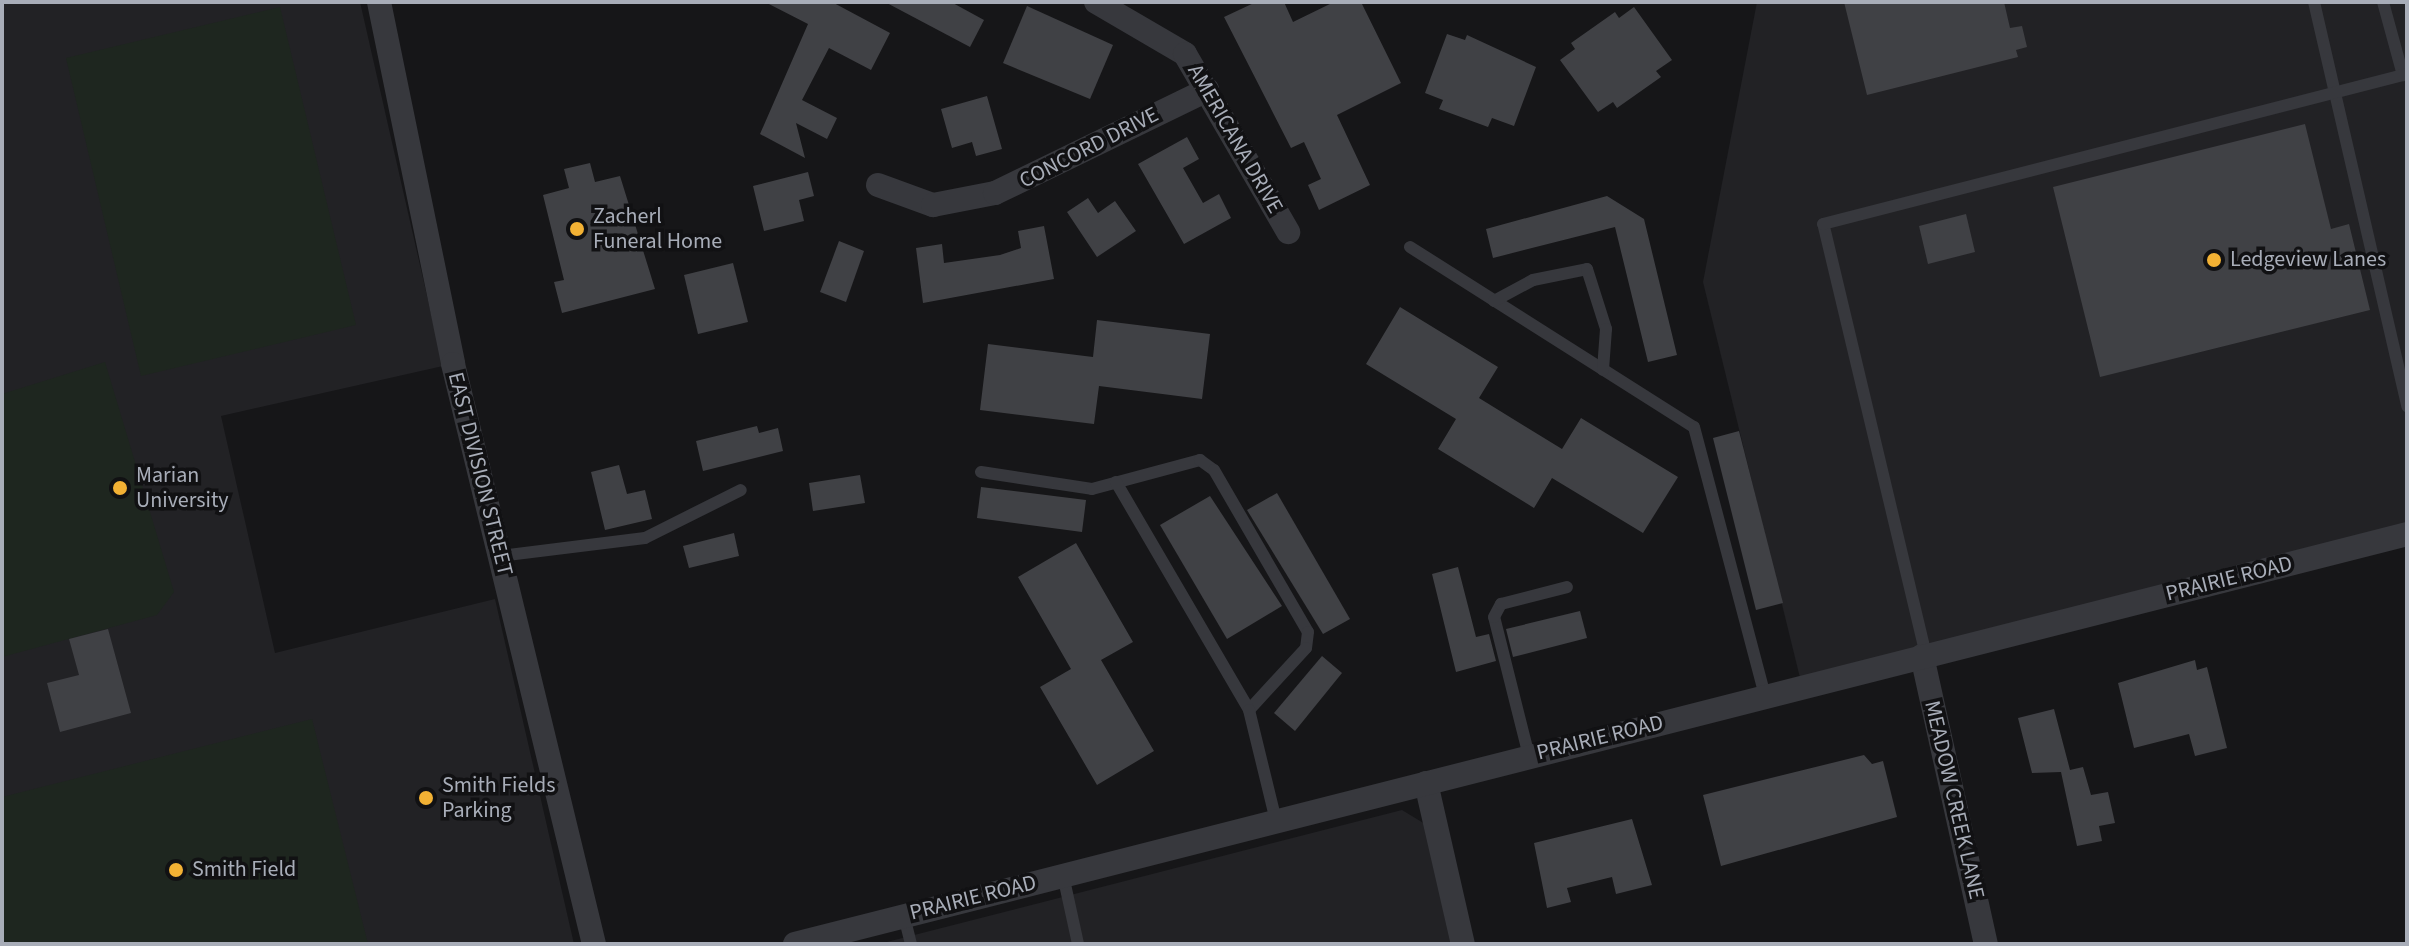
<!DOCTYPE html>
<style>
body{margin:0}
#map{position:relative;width:2409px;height:946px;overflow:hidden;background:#161618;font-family:"Source Sans 3",sans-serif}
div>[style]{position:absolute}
.built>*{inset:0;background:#222225}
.green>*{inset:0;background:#1e261f}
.building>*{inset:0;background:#404145}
.service>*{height:12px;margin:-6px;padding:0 6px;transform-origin:6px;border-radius:6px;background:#37383d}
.minor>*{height:24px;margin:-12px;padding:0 12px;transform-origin:12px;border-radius:12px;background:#37383d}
.dots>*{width:22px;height:22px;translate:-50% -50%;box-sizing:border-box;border:4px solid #111113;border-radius:50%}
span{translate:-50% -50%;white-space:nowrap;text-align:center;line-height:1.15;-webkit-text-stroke:7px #111113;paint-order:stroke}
.street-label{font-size:22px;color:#a8adb8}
.poi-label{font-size:22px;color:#a8adb8}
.left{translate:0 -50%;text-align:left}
.frame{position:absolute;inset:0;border:4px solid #a8adb8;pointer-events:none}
</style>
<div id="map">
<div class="built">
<i style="clip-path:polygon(2px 2px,360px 2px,443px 366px,221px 416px,275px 653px,495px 599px,574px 944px,2px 944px)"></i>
<i style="clip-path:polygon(1757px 2px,2407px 2px,2407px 534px,1802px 686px,1703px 282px)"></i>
<i style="clip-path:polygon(1402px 810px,1425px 824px,1454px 944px,879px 944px)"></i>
</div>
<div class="green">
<i style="clip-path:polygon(280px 7px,356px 325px,141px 376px,66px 58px)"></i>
<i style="clip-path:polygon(105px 362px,174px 592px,157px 615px,2px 657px,2px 394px)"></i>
<i style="clip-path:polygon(312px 719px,368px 944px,2px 944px,2px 797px)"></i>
</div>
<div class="building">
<i style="clip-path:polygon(765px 2px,832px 2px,890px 33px,871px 70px,829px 48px,802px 100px,837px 118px,827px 139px,796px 123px,805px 158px,760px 134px,808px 24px)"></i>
<i style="clip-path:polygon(885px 2px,951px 2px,984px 20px,970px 47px)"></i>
<i style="clip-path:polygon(1256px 2px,1284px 2px,1293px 22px,1334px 2px,1361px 2px,1401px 83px,1337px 115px,1370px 185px,1319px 210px,1308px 185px,1321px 179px,1304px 142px,1291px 148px,1224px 17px)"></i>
<i style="clip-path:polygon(1844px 2px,2004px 2px,2010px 28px,2022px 26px,2027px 47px,2016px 50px,2018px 57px,1867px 95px)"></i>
<i style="clip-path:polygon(1027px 6px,1113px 45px,1090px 99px,1003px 63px)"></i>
<i style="clip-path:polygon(1634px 7px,1672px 60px,1656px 71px,1661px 77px,1617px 108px,1613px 102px,1598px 112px,1560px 60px,1575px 49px,1571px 43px,1615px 12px,1619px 18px)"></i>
<i style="clip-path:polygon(1447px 34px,1465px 40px,1467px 35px,1536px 67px,1514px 126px,1492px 118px,1488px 127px,1439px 109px,1443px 100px,1425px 93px)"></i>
<i style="clip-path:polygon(987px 96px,1002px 149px,976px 156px,972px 142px,952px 148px,941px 109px)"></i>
<i style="clip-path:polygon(2305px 124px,2331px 229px,2349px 224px,2370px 310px,2100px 377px,2053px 187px)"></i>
<i style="clip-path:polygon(1187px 137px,1199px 159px,1183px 168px,1203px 203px,1219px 194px,1231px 218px,1184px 244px,1138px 164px)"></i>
<i style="clip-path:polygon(590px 163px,595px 182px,620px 176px,655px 289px,562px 313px,554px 282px,564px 280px,543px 195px,569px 188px,564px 169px)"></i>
<i style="clip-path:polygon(808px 172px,814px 196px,799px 200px,804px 221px,764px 231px,753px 186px)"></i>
<i style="clip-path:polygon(1607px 196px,1644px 219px,1677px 355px,1648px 362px,1615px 227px,1493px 258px,1486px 229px)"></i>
<i style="clip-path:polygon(1088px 198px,1098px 213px,1115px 201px,1136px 231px,1097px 257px,1067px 212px)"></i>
<i style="clip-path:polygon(1966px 214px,1975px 252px,1928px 264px,1919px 226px)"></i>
<i style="clip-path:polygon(1044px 226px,1054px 279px,923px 303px,916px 248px,942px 244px,944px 263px,1000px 255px,1021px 248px,1018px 231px)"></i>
<i style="clip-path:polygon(839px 241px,864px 251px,846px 302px,820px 292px)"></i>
<i style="clip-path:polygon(733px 263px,748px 322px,698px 334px,684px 275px)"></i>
<i style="clip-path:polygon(1400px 307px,1498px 367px,1479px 398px,1562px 449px,1581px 418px,1678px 477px,1643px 533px,1552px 478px,1534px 508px,1438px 449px,1456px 419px,1366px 364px)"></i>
<i style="clip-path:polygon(1097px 320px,1210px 334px,1202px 399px,1099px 386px,1094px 424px,980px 410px,988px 344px,1093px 357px)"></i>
<i style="clip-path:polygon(757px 426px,759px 433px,778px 428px,783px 451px,703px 471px,696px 441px)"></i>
<i style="clip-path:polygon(1739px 431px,1783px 603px,1756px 610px,1713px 438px)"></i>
<i style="clip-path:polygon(619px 465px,627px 494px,645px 490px,652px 519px,605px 530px,591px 472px)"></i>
<i style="clip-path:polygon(860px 475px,865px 503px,813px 511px,809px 483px)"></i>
<i style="clip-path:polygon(981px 487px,1086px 500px,1082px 532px,977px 518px)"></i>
<i style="clip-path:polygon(1277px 493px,1350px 619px,1323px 634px,1247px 510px)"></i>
<i style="clip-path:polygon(1210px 496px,1282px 606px,1227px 639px,1160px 525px)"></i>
<i style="clip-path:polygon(734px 533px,739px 556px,689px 568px,683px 546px)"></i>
<i style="clip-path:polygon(1076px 543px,1133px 642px,1101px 660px,1154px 751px,1097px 785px,1040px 687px,1071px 669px,1018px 577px)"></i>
<i style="clip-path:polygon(1458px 567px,1476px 637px,1489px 634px,1496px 661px,1456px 672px,1432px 574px)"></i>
<i style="clip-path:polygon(1580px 611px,1587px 638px,1513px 657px,1506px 629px)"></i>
<i style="clip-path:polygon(108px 629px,131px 713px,60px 732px,47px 683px,79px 675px,69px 639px)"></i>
<i style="clip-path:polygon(1322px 656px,1342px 673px,1295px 731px,1274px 713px)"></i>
<i style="clip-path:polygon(2195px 660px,2197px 670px,2207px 667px,2227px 748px,2195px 756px,2189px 734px,2134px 748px,2118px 683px)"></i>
<i style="clip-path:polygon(2054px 709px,2070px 770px,2083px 767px,2091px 795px,2108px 792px,2115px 823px,2099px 826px,2102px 841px,2077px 846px,2061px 772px,2032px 773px,2018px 718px)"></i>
<i style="clip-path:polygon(1864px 755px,1872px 764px,1883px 761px,1897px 817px,1721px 866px,1703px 795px)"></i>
<i style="clip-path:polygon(1632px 819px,1652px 885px,1616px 894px,1612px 877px,1567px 888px,1571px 902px,1547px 908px,1534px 843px)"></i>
</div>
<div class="service">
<i style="left:2314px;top:2px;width:415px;rotate:77deg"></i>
<i style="left:2383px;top:2px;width:76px;rotate:74.7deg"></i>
<i style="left:1410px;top:247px;width:336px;rotate:32.4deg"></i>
<i style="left:1694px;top:427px;width:278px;rotate:75.2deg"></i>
<i style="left:1494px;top:301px;width:44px;rotate:-28.3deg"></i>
<i style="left:1533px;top:280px;width:55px;rotate:-11.5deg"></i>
<i style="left:1587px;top:269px;width:63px;rotate:72.4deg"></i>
<i style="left:1606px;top:329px;width:41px;rotate:94.2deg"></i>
<i style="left:981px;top:472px;width:112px;rotate:8.7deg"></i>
<i style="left:1092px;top:489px;width:112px;rotate:-15deg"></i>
<i style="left:1200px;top:460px;width:17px;rotate:36deg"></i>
<i style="left:1214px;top:470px;width:187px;rotate:59.9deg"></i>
<i style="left:1308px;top:632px;width:16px;rotate:97deg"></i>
<i style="left:1306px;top:648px;width:84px;rotate:132.6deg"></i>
<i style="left:1116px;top:482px;width:264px;rotate:59.7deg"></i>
<i style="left:1249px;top:710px;width:114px;rotate:76.3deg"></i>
<i style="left:500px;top:556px;width:146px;rotate:-7.1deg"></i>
<i style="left:645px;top:538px;width:107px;rotate:-26.6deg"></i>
<i style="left:1926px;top:655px;width:443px;rotate:-103.4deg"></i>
<i style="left:1823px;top:224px;width:603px;rotate:-14.4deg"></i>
<i style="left:1529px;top:756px;width:143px;rotate:-104.1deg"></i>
<i style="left:1494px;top:617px;width:15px;rotate:-62deg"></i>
<i style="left:1501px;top:604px;width:68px;rotate:-14.4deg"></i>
<i style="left:1063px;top:875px;width:71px;rotate:77.7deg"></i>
<i style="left:904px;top:916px;width:29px;rotate:76deg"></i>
</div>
<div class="minor">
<i style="left:379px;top:2px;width:369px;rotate:78.4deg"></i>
<i style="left:453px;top:364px;width:597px;rotate:76.34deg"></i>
<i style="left:1096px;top:2px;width:103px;rotate:30.3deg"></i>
<i style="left:1185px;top:54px;width:206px;rotate:59.9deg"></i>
<i style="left:878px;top:185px;width:59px;rotate:20deg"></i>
<i style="left:933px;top:205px;width:63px;rotate:-11deg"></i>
<i style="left:995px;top:193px;width:236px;rotate:-25.9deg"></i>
<i style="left:1922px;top:656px;width:295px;rotate:77.5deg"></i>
<i style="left:1426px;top:783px;width:165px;rotate:77.1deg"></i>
<i style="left:795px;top:944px;width:1663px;rotate:-14.27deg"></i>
</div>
<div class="dots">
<i style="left:577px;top:229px;background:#f2b134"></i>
<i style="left:2214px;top:260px;background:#f2b134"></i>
<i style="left:120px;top:488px;background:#f2b134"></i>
<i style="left:426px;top:798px;background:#f2b134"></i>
<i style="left:176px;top:870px;background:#f2b134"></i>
</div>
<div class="street-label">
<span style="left:1235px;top:139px;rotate:60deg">AMERICANA DRIVE</span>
<span style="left:1089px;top:148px;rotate:-27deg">CONCORD DRIVE</span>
<span style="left:480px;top:474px;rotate:76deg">EAST DIVISION STREET</span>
<span style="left:2229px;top:579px;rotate:-14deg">PRAIRIE ROAD</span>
<span style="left:1600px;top:738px;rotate:-14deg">PRAIRIE ROAD</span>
<span style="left:1954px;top:800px;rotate:77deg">MEADOW CREEK LANE</span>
<span style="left:973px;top:898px;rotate:-14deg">PRAIRIE ROAD</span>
</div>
<div class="poi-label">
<span class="left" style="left:593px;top:229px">Zacherl<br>Funeral Home</span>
<span class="left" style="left:2230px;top:260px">Ledgeview Lanes</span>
<span class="left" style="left:136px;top:488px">Marian<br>University</span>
<span class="left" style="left:442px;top:798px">Smith Fields<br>Parking</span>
<span class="left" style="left:192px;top:870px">Smith Field</span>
</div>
<div class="frame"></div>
</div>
